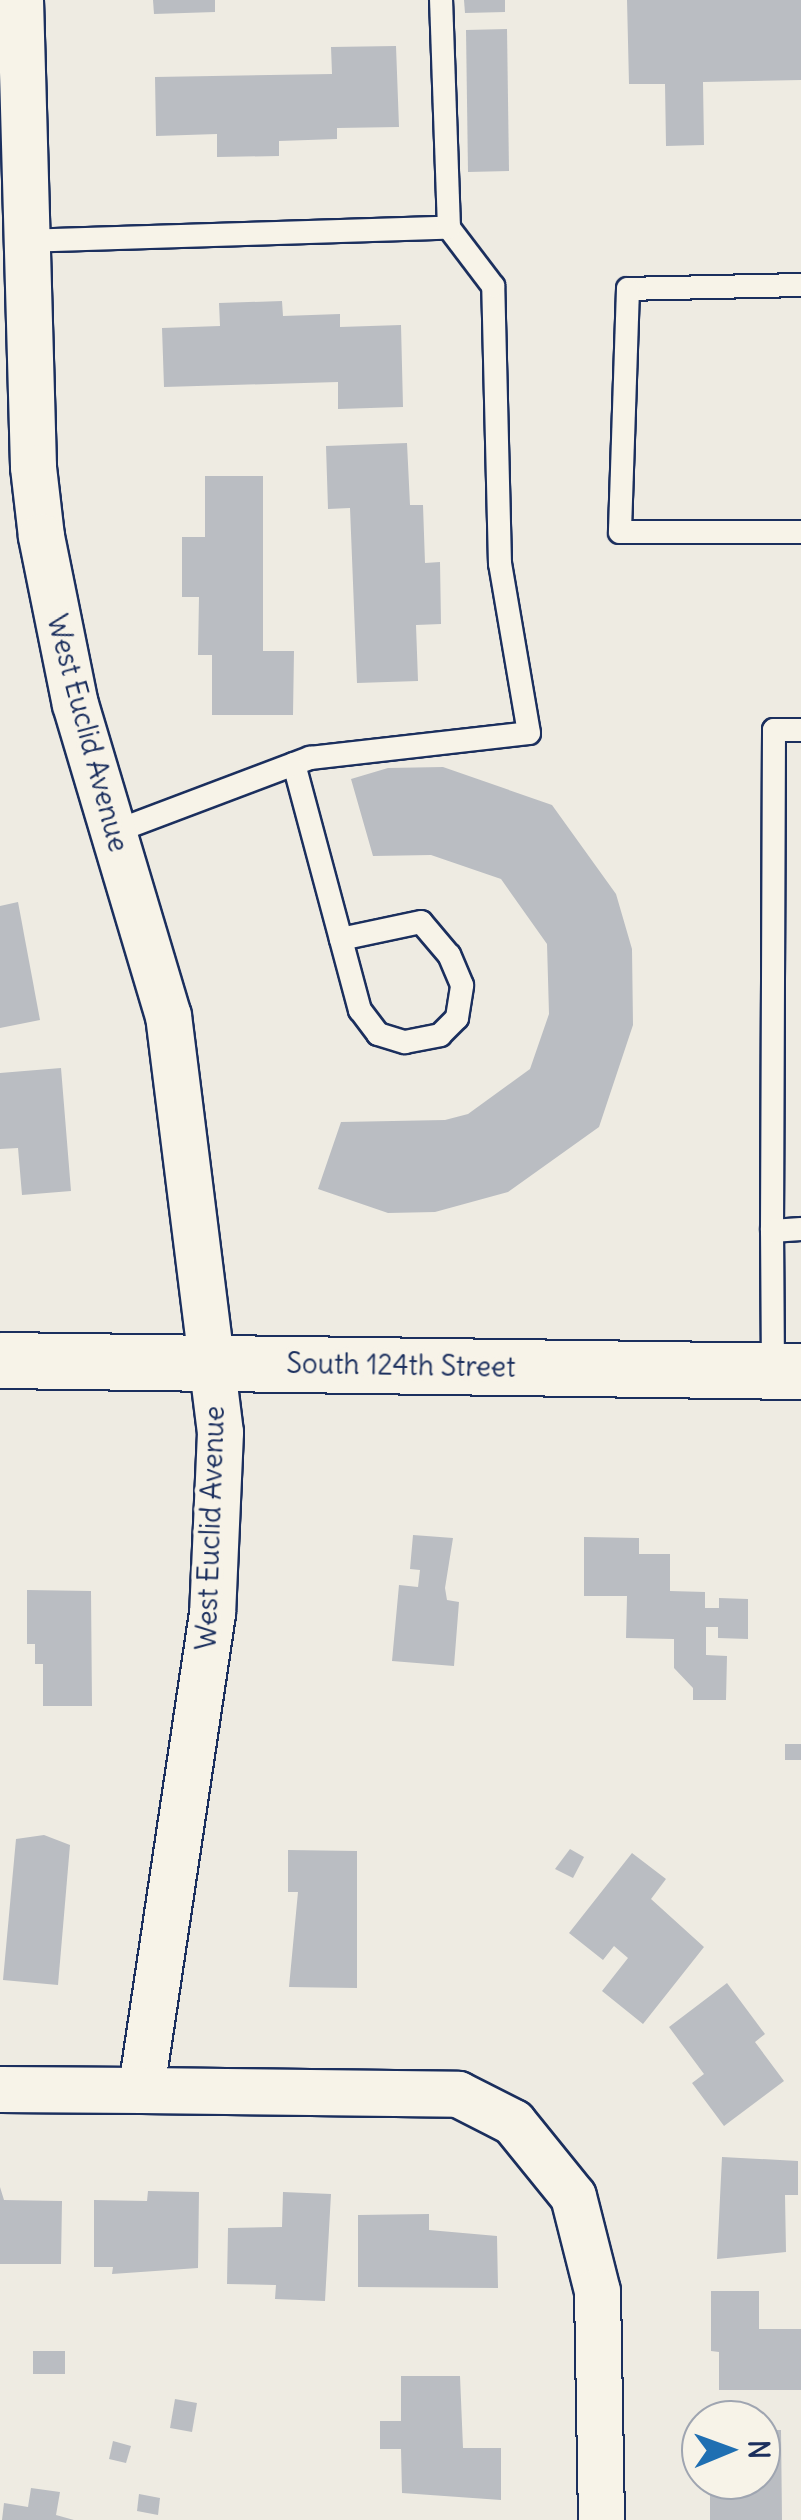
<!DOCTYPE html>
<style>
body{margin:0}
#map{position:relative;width:801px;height:2520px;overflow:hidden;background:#eeebe2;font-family:Delius,sans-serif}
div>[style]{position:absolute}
.building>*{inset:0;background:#babdc2}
.roads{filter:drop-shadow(2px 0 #1b2f5e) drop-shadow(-2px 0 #1b2f5e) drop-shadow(0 2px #1b2f5e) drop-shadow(0 -2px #1b2f5e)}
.lane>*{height:22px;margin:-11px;padding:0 11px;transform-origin:11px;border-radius:11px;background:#f7f3e8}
.street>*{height:45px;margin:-22.5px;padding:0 22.5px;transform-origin:22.5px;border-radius:22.5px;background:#f7f3e8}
.secondary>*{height:55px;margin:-27.5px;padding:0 27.5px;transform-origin:27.5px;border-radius:27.5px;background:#f7f3e8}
span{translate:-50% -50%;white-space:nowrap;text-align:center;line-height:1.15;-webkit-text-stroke:9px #f7f3e8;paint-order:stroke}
.street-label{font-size:28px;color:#1b2f5e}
.north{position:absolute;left:681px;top:2400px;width:100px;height:100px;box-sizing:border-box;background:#f7f3e8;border:2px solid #9fa5b1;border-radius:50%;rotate:89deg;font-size:28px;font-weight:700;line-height:40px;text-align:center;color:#1b2f5e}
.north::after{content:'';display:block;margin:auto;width:35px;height:45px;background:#1f6fb2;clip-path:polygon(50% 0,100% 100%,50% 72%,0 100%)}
</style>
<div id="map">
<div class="building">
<i style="clip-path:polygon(153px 0,215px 0,215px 12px,154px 14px)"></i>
<i style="clip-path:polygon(464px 0,505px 0,505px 12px,465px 13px)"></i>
<i style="clip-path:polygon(627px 0,801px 0,801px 80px,703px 82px,704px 145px,666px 146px,665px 84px,629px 84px)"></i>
<i style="clip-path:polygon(507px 29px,509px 171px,468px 172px,466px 30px)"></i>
<i style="clip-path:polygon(396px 46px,399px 127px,337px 128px,337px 139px,279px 141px,279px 156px,217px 157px,217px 134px,156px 136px,155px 77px,332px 74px,331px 47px)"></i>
<i style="clip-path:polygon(282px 301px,283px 316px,340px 314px,340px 327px,401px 325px,403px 407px,338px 409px,338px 382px,164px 387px,162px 328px,220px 326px,219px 303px)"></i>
<i style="clip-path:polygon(407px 443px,410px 505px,423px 505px,425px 563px,440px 562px,441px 624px,416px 625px,418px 681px,357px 683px,350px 508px,328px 509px,326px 446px)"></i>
<i style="clip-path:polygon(205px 476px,263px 476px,263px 651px,294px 651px,293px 715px,212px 715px,212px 655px,198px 655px,199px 597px,182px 597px,182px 537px,205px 537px)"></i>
<i style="clip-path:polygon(443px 767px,552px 805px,616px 894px,632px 949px,633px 1025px,599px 1127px,508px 1192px,435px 1212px,388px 1213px,318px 1189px,341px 1122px,445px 1120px,468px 1114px,530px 1069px,549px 1014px,547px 944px,501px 879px,431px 855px,373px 856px,351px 779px,388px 768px)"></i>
<i style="clip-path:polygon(18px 902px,40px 1020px,0 1028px,0 906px)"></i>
<i style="clip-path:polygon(61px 1068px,71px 1191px,22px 1195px,18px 1148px,0 1149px,0 1073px)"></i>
<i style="clip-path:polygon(413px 1535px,453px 1538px,445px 1588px,447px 1600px,459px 1602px,454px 1666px,392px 1661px,399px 1585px,418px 1587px,420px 1570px,410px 1569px)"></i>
<i style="clip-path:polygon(584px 1537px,639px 1538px,639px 1554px,670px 1554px,670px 1591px,705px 1592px,705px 1608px,719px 1608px,719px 1598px,748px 1599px,748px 1639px,718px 1638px,718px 1627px,706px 1627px,706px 1655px,727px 1656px,726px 1700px,693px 1700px,693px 1688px,674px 1668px,674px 1639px,626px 1638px,627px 1596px,584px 1596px)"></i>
<i style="clip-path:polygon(27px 1590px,91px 1591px,92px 1706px,43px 1706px,43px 1664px,35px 1664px,35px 1644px,27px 1644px)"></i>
<i style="clip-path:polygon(785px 1744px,801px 1744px,801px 1760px,785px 1760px)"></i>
<i style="clip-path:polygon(44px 1835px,70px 1845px,58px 1985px,3px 1980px,16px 1839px)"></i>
<i style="clip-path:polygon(570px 1849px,584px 1857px,573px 1878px,555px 1869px)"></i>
<i style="clip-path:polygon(288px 1850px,357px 1851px,357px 1988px,289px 1987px,298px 1892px,288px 1892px)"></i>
<i style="clip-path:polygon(632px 1853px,666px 1879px,651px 1899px,704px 1947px,643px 2024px,602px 1991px,628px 1958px,614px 1946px,603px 1960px,569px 1933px)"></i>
<i style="clip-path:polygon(727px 1983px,765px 2034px,755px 2042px,784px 2081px,724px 2126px,692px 2083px,704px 2074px,669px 2027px)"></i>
<i style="clip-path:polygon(722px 2157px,798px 2161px,798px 2195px,785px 2195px,786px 2252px,717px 2259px)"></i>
<i style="clip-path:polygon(0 2187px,4px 2200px,62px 2201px,61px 2264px,0 2264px)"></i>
<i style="clip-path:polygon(148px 2191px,199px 2192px,198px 2268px,112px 2274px,113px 2267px,94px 2267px,94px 2200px,147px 2201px)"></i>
<i style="clip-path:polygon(283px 2192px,331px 2194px,325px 2301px,275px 2299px,276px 2285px,227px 2284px,228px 2228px,282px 2227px)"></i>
<i style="clip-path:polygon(429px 2214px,429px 2230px,497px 2236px,498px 2288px,358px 2287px,358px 2215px)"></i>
<i style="clip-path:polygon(711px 2291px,759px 2291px,759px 2329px,801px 2329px,801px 2390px,719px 2390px,719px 2352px,711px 2351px)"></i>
<i style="clip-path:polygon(33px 2351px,65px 2351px,65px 2374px,33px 2374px)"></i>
<i style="clip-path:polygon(401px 2376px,460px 2376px,463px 2448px,501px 2448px,501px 2500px,402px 2493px,401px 2449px,380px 2449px,380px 2421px,401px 2421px)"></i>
<i style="clip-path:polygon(175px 2399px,197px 2403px,192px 2432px,170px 2428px)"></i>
<i style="clip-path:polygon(761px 2430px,781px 2430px,782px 2520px,710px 2520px,710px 2480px,761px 2480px)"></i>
<i style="clip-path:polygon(113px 2441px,131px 2446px,126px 2463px,109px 2459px)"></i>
<i style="clip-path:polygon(31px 2488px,60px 2492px,56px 2515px,74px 2520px,2px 2520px,4px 2503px,28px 2507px)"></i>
<i style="clip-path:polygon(139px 2494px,160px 2498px,158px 2515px,137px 2511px)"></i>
</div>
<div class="roads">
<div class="lane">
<i style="left:25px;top:241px;width:424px;rotate:-1.8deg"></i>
<i style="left:801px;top:285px;width:173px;rotate:178.7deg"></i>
<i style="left:628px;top:289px;width:243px;rotate:91.9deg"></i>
<i style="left:620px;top:532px;width:181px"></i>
<i style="left:294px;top:764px;width:255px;rotate:75deg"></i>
<i style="left:360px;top:1010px;width:30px;rotate:53deg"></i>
<i style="left:378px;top:1034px;width:28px;rotate:17deg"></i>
<i style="left:405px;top:1042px;width:36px;rotate:-11deg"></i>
<i style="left:440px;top:1035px;width:24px;rotate:-45deg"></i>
<i style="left:457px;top:1018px;width:33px;rotate:-81deg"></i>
<i style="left:462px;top:985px;width:33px;rotate:-113deg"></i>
<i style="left:449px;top:955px;width:43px;rotate:-130.3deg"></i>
<i style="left:421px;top:922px;width:82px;rotate:168deg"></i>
<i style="left:114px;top:832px;width:210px;rotate:-20.7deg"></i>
<i style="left:310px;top:758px;width:220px;rotate:-6.5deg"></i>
<i style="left:529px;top:733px;width:171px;rotate:-99.7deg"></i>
<i style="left:500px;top:564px;width:278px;rotate:-91.4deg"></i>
<i style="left:493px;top:286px;width:73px;rotate:-127.2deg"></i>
<i style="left:449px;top:228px;width:228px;rotate:-92deg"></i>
<i style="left:772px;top:1231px;width:501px;rotate:-89.77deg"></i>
<i style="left:774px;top:730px;width:27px"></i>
<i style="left:773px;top:1371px;width:140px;rotate:-90.4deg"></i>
<i style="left:772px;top:1231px;width:29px;rotate:-4deg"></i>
</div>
<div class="street">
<i style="left:20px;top:0;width:467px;rotate:88.4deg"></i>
<i style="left:33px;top:467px;width:69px;rotate:83.4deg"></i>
<i style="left:41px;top:536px;width:171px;rotate:78.6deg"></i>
<i style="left:75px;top:704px;width:325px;rotate:73.4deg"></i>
<i style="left:168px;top:1015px;width:420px;rotate:82.9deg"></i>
<i style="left:220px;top:1432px;width:181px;rotate:92.5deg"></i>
<i style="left:212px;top:1613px;width:482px;rotate:98.5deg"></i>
<i style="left:141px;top:2090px;width:317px;rotate:0.7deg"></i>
<i style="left:458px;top:2094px;width:62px;rotate:27deg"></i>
<i style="left:513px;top:2122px;width:95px;rotate:51deg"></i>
<i style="left:573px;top:2196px;width:98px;rotate:75.8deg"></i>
<i style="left:597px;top:2291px;width:229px;rotate:89deg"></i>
<i style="left:0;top:2089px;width:141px;rotate:0.4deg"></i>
</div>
<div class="secondary">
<i style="left:0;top:1360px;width:801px;rotate:0.79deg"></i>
</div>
</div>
<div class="street-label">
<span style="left:88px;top:733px;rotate:75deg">West Euclid Avenue</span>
<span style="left:401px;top:1365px;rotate:1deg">South 124th Street</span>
<span style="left:210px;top:1528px;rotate:-88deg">West Euclid Avenue</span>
</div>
<div class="north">N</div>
</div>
